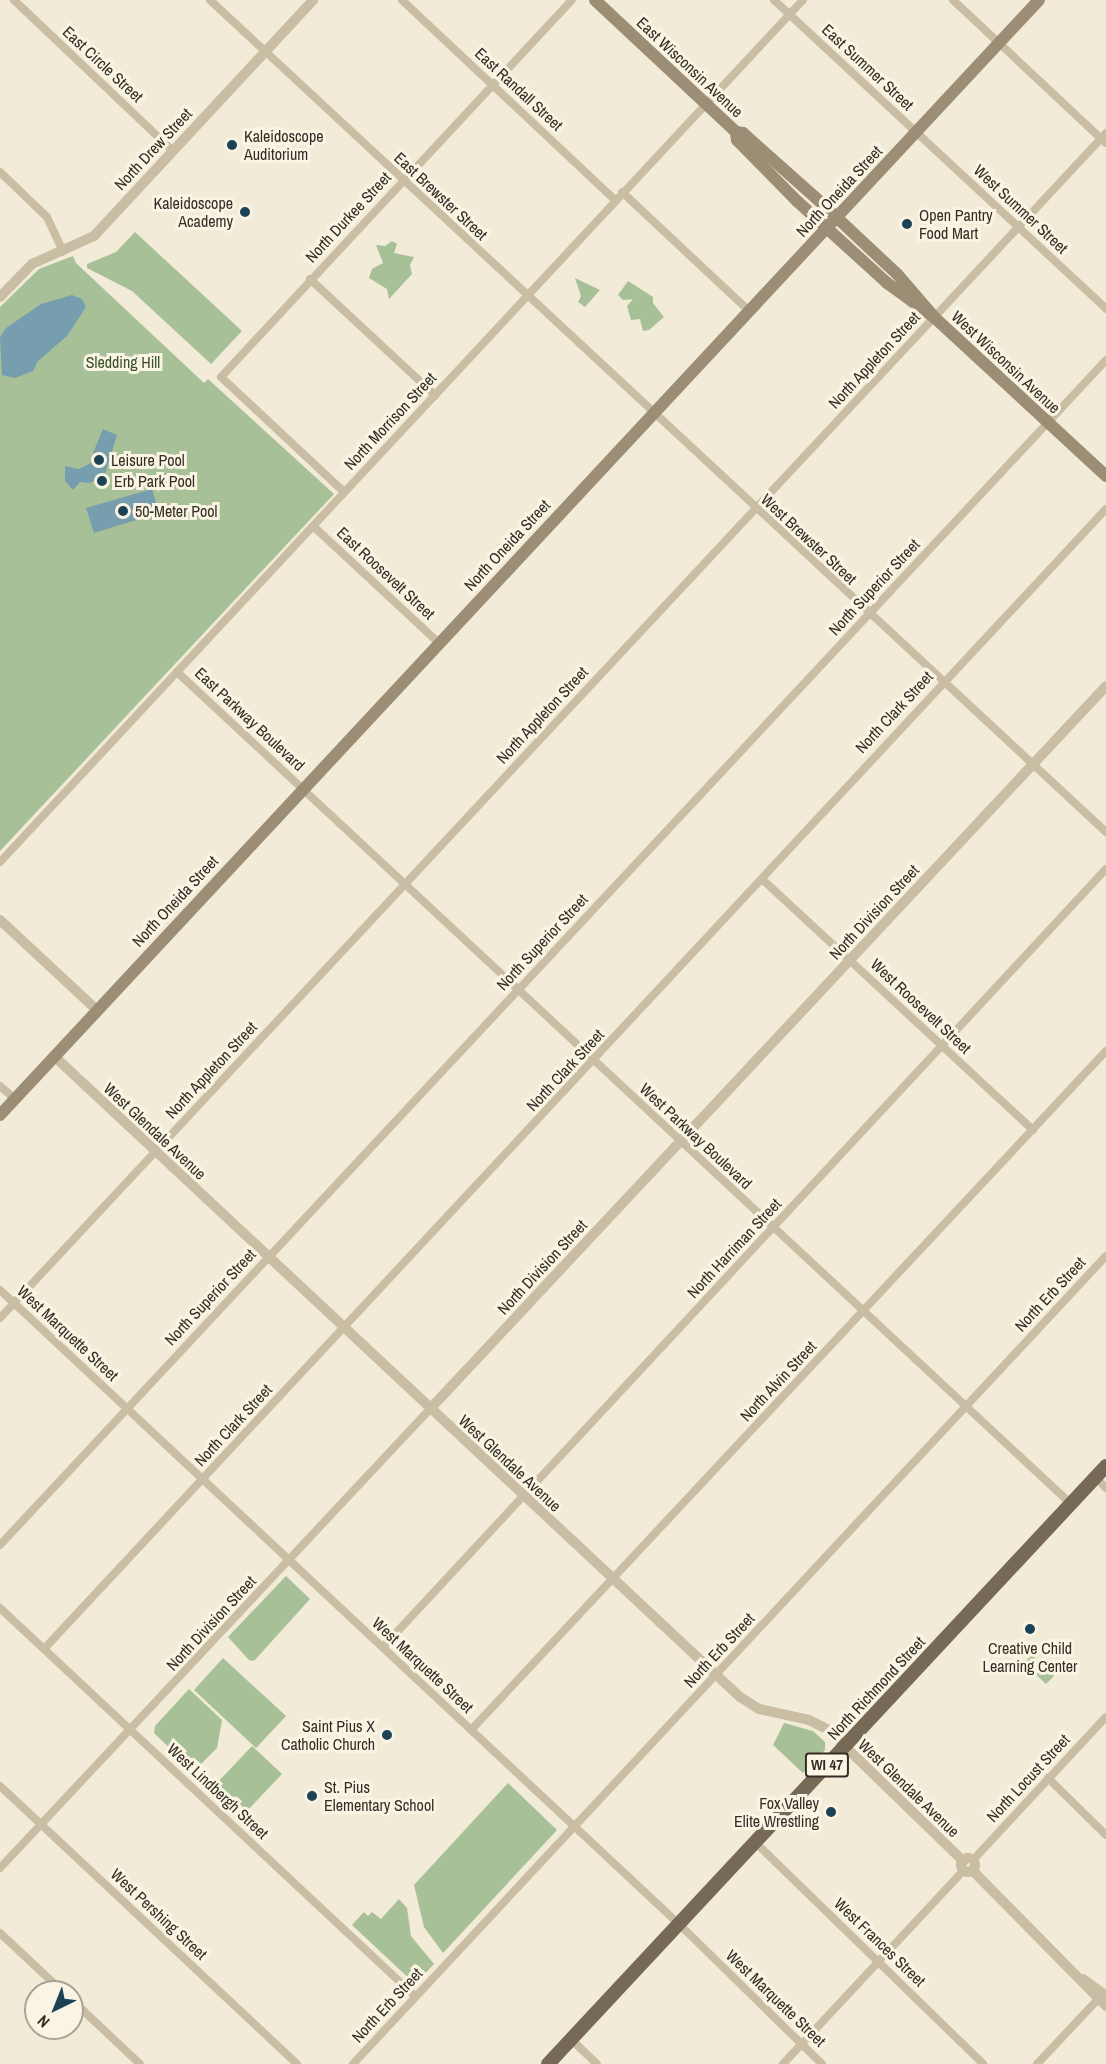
<!DOCTYPE html>
<style>
body{margin:0}
#map{position:relative;width:1106px;height:2064px;overflow:hidden;background:#f1ebd7;font-family:"Archivo Narrow",sans-serif}
div>[style]{position:absolute}
.green>*{inset:0;background:#a8c097}
.water>*{inset:0;background:#769eae}
.minor>*{height:8px;margin:-4px;padding:0 4px;transform-origin:4px;border-radius:4px;background:#c9bda3}
.tertiary>*{height:10px;margin:-5px;padding:0 5px;transform-origin:5px;border-radius:5px;background:#c9bda3}
.tertiary>.ring{margin:-5px;padding:0;box-sizing:content-box;background:none;border:10px solid #c9bda3;border-radius:50%}
.secondary>*{height:12px;margin:-6px;padding:0 6px;transform-origin:6px;border-radius:6px;background:#9c8d75}
.primary>*{height:14px;margin:-7px;padding:0 7px;transform-origin:7px;border-radius:7px;background:#766956}
.dots>*{width:16px;height:16px;translate:-50% -50%;box-sizing:border-box;border:3px solid #f9f4e3;border-radius:50%}
span{translate:-50% -50%;white-space:nowrap;text-align:center;line-height:1.15;-webkit-text-stroke:6px #f9f4e3;paint-order:stroke}
.shield-label span{padding:2px 4px;background:#f9f4e3;border:2px solid;border-radius:4px;-webkit-text-stroke-width:0}
.shield-label{font-size:15px;color:#342d25;font-weight:700}
.street-label{font-size:16px;color:#342d25}
.poi-label{font-size:16px;color:#342d25}
.left{translate:0 -50%;text-align:left}
.right{translate:-100% -50%;text-align:right}
.park-label{font-size:16px;color:#395229}
.north{position:absolute;left:24px;top:1980px;width:60px;height:60px;box-sizing:border-box;background:#f9f4e3;border:2px solid #aaa497;border-radius:50%;rotate:223deg;font-size:16px;font-weight:700;line-height:24px;text-align:center;color:#342d25}
.north::after{content:'';display:block;margin:auto;width:21px;height:27px;background:#1b4355;clip-path:polygon(50% 0,100% 100%,50% 72%,0 100%)}
</style>
<div id="map">
<div class="green">
<i style="clip-path:polygon(135px 232px,242px 331px,211px 364px,132px 291px,87px 268px,87px 264px,116px 252px)"></i>
<i style="clip-path:polygon(392px 241px,397px 244px,394px 253px,414px 257px,410px 265px,412px 274px,389px 299px,387px 289px,369px 278px,372px 269px,383px 263px,376px 245px,385px 246px)"></i>
<i style="clip-path:polygon(73px 256px,76px 263px,204px 383px,208px 379px,334px 494px,0 851px,0 307px,39px 269px)"></i>
<i style="clip-path:polygon(575px 278px,600px 290px,585px 307px,578px 302px,581px 296px)"></i>
<i style="clip-path:polygon(628px 281px,653px 297px,653px 303px,664px 317px,649px 330px,643px 331px,640px 319px,631px 320px,627px 306px,633px 299px,623px 300px,618px 295px)"></i>
<i style="clip-path:polygon(286px 1576px,310px 1599px,254px 1661px,249px 1660px,228px 1637px)"></i>
<i style="clip-path:polygon(1032px 1655px,1054px 1676px,1046px 1684px,1024px 1663px)"></i>
<i style="clip-path:polygon(223px 1658px,286px 1716px,256px 1748px,194px 1690px)"></i>
<i style="clip-path:polygon(189px 1689px,222px 1720px,217px 1748px,194px 1771px,154px 1733px,155px 1726px)"></i>
<i style="clip-path:polygon(784px 1723px,813px 1731px,825px 1742px,825px 1750px,803px 1773px,773px 1745px)"></i>
<i style="clip-path:polygon(252px 1746px,282px 1774px,247px 1811px,217px 1783px)"></i>
<i style="clip-path:polygon(508px 1783px,557px 1830px,443px 1953px,424px 1927px,414px 1885px)"></i>
<i style="clip-path:polygon(399px 1899px,407px 1908px,411px 1936px,434px 1964px,415px 1984px,352px 1925px,364px 1912px,368px 1916px,372px 1912px,381px 1919px)"></i>
</div>
<div class="water">
<i style="clip-path:polygon(72px 295px,82px 299px,86px 307px,67px 336px,38px 361px,33px 371px,15px 378px,2px 375px,0 337px,6px 328px,41px 304px)"></i>
<i style="clip-path:polygon(103px 429px,117px 435px,105px 474px,90px 483px,80px 482px,73px 490px,65px 481px,65px 466px,79px 469px,99px 459px,93px 453px)"></i>
<i style="clip-path:polygon(152px 489px,159px 513px,94px 533px,86px 508px)"></i>
</div>
<div class="minor">
<i style="left:14px;top:0;width:218px;rotate:43.5deg"></i>
<i style="left:210px;top:0;width:1223px;rotate:42.88deg"></i>
<i style="left:402px;top:0;width:292px;rotate:43.2deg"></i>
<i style="left:774px;top:0;width:454px;rotate:42.9deg"></i>
<i style="left:953px;top:0;width:209px;rotate:43.1deg"></i>
<i style="left:0;top:172px;width:65px;rotate:43.8deg"></i>
<i style="left:47px;top:217px;width:38px;rotate:65deg"></i>
<i style="left:622px;top:192px;width:174px;rotate:43.1deg"></i>
<i style="left:310px;top:279px;width:171px;rotate:42.9deg"></i>
<i style="left:344px;top:492px;width:168px;rotate:-136.9deg"></i>
<i style="left:221px;top:377px;width:515px;rotate:-47.05deg"></i>
<i style="left:313px;top:526px;width:171px;rotate:42.9deg"></i>
<i style="left:177px;top:672px;width:1221px;rotate:42.94deg"></i>
<i style="left:0;top:862px;width:1178px;rotate:-47.03deg"></i>
<i style="left:763px;top:880px;width:368px;rotate:42.8deg"></i>
<i style="left:0;top:1086px;width:20px;rotate:41deg"></i>
<i style="left:0;top:1290px;width:929px;rotate:43.04deg"></i>
<i style="left:679px;top:1924px;width:200px;rotate:44.4deg"></i>
<i style="left:0;top:1318px;width:1621px;rotate:-46.97deg"></i>
<i style="left:1095px;top:1477px;width:16px;rotate:45deg"></i>
<i style="left:0;top:1545px;width:1621px;rotate:-46.97deg"></i>
<i style="left:0;top:1608px;width:568px;rotate:43.07deg"></i>
<i style="left:383px;top:1647px;width:1062px;rotate:-47.1deg"></i>
<i style="left:44px;top:1649px;width:1558px;rotate:-47.03deg"></i>
<i style="left:471px;top:1730px;width:930px;rotate:-46.92deg"></i>
<i style="left:1048px;top:1778px;width:81px;rotate:44.5deg"></i>
<i style="left:0;top:1786px;width:407px;rotate:43.1deg"></i>
<i style="left:755px;top:1842px;width:318px;rotate:44.2deg"></i>
<i style="left:973px;top:1860px;width:195px;rotate:-47.1deg"></i>
<i style="left:0;top:1868px;width:629px;rotate:-46.87deg"></i>
<i style="left:0;top:1933px;width:86px;rotate:43.1deg"></i>
<i style="left:72px;top:2000px;width:93px;rotate:43.3deg"></i>
<i style="left:571px;top:2039px;width:36px;rotate:44deg"></i>
<i style="left:353px;top:2064px;width:1104px;rotate:-47.02deg"></i>
<i style="left:783px;top:2064px;width:265px;rotate:-47deg"></i>
<i style="left:1037px;top:2064px;width:95px;rotate:-46.7deg"></i>
</div>
<div class="tertiary">
<i style="left:0;top:297px;width:46px;rotate:-45.9deg"></i>
<i style="left:32px;top:264px;width:68px;rotate:-24.3deg"></i>
<i style="left:94px;top:236px;width:322px;rotate:-47.1deg"></i>
<i style="left:0;top:920px;width:132px;rotate:42.9deg"></i>
<i style="left:54px;top:1056px;width:939px;rotate:43.06deg"></i>
<i style="left:740px;top:1697px;width:22px;rotate:32deg"></i>
<i style="left:759px;top:1709px;width:51px;rotate:12.4deg"></i>
<i style="left:809px;top:1720px;width:20px;rotate:27deg"></i>
<i style="left:827px;top:1729px;width:190px;rotate:44.1deg"></i>
<i style="left:430px;top:1409px;width:990px;rotate:-46.92deg"></i>
<i class="ring" style="left:961px;top:1858px;width:4px;height:4px"></i>
<i style="left:972px;top:1870px;width:191px;rotate:45.4deg"></i>
<i style="left:1083px;top:1979px;width:29px;rotate:36deg"></i>
</div>
<div class="secondary">
<i style="left:595px;top:0;width:193px;rotate:43.1deg"></i>
<i style="left:736px;top:132px;width:7px;rotate:8deg"></i>
<i style="left:743px;top:133px;width:98px;rotate:41.7deg"></i>
<i style="left:816px;top:198px;width:111px;rotate:43.2deg"></i>
<i style="left:897px;top:274px;width:58px;rotate:49.2deg"></i>
<i style="left:935px;top:318px;width:233px;rotate:42.7deg"></i>
<i style="left:736px;top:132px;width:8px;rotate:83deg"></i>
<i style="left:737px;top:140px;width:86px;rotate:45.5deg"></i>
<i style="left:797px;top:201px;width:122px;rotate:42.3deg"></i>
<i style="left:887px;top:283px;width:59px;rotate:36.1deg"></i>
<i style="left:0;top:1115px;width:1524px;rotate:-47.02deg"></i>
</div>
<div class="primary">
<i style="left:548px;top:2064px;width:818px;rotate:-46.98deg"></i>
</div>
<div class="dots">
<i style="left:232px;top:145px;background:#1b4355"></i>
<i style="left:245px;top:212px;background:#1b4355"></i>
<i style="left:907px;top:224px;background:#1b4355"></i>
<i style="left:99px;top:460px;background:#1b4355"></i>
<i style="left:102px;top:481px;background:#1b4355"></i>
<i style="left:123px;top:511px;background:#1b4355"></i>
<i style="left:1030px;top:1629px;background:#1b4355"></i>
<i style="left:387px;top:1735px;background:#1b4355"></i>
<i style="left:312px;top:1796px;background:#1b4355"></i>
<i style="left:831px;top:1812px;background:#1b4355"></i>
</div>
<div class="shield-label">
<span style="left:827px;top:1765px">WI 47</span>
</div>
<div class="street-label">
<span style="left:103px;top:64px;rotate:43deg">East Circle Street</span>
<span style="left:690px;top:67px;rotate:43deg">East Wisconsin Avenue</span>
<span style="left:868px;top:67px;rotate:43deg">East Summer Street</span>
<span style="left:519px;top:89px;rotate:43deg">East Randall Street</span>
<span style="left:153px;top:149px;rotate:-47deg">North Drew Street</span>
<span style="left:839px;top:191px;rotate:-47deg">North Oneida Street</span>
<span style="left:441px;top:196px;rotate:43deg">East Brewster Street</span>
<span style="left:1021px;top:209px;rotate:43deg">West Summer Street</span>
<span style="left:348px;top:217px;rotate:-47deg">North Durkee Street</span>
<span style="left:874px;top:360px;rotate:-47deg">North Appleton Street</span>
<span style="left:1006px;top:362px;rotate:43deg">West Wisconsin Avenue</span>
<span style="left:390px;top:421px;rotate:-47deg">North Morrison Street</span>
<span style="left:809px;top:539px;rotate:43deg">West Brewster Street</span>
<span style="left:507px;top:545px;rotate:-47deg">North Oneida Street</span>
<span style="left:386px;top:573px;rotate:43deg">East Roosevelt Street</span>
<span style="left:874px;top:587px;rotate:-47deg">North Superior Street</span>
<span style="left:894px;top:712px;rotate:-47deg">North Clark Street</span>
<span style="left:542px;top:715px;rotate:-47deg">North Appleton Street</span>
<span style="left:250px;top:719px;rotate:43deg">East Parkway Boulevard</span>
<span style="left:175px;top:901px;rotate:-47deg">North Oneida Street</span>
<span style="left:874px;top:912px;rotate:-47deg">North Division Street</span>
<span style="left:542px;top:942px;rotate:-47deg">North Superior Street</span>
<span style="left:921px;top:1006px;rotate:43deg">West Roosevelt Street</span>
<span style="left:211px;top:1070px;rotate:-47deg">North Appleton Street</span>
<span style="left:565px;top:1070px;rotate:-47deg">North Clark Street</span>
<span style="left:155px;top:1131px;rotate:43deg">West Glendale Avenue</span>
<span style="left:696px;top:1136px;rotate:43deg">West Parkway Boulevard</span>
<span style="left:734px;top:1248px;rotate:-47deg">North Harriman Street</span>
<span style="left:542px;top:1267px;rotate:-47deg">North Division Street</span>
<span style="left:1050px;top:1294px;rotate:-47deg">North Erb Street</span>
<span style="left:210px;top:1297px;rotate:-47deg">North Superior Street</span>
<span style="left:68px;top:1333px;rotate:43deg">West Marquette Street</span>
<span style="left:778px;top:1381px;rotate:-47deg">North Alvin Street</span>
<span style="left:233px;top:1425px;rotate:-47deg">North Clark Street</span>
<span style="left:510px;top:1463px;rotate:43deg">West Glendale Avenue</span>
<span style="left:211px;top:1623px;rotate:-47deg">North Division Street</span>
<span style="left:719px;top:1650px;rotate:-47deg">North Erb Street</span>
<span style="left:423px;top:1665px;rotate:43deg">West Marquette Street</span>
<span style="left:876px;top:1688px;rotate:-47deg">North Richmond Street</span>
<span style="left:1028px;top:1778px;rotate:-47deg">North Locust Street</span>
<span style="left:909px;top:1788px;rotate:44deg">West Glendale Avenue</span>
<span style="left:218px;top:1791px;rotate:43deg">West Lindbergh Street</span>
<span style="left:159px;top:1914px;rotate:43deg">West Pershing Street</span>
<span style="left:880px;top:1942px;rotate:44deg">West Frances Street</span>
<span style="left:776px;top:1998px;rotate:44deg">West Marquette Street</span>
<span style="left:387px;top:2005px;rotate:-47deg">North Erb Street</span>
</div>
<div class="poi-label">
<span class="left" style="left:244px;top:145px">Kaleidoscope<br>Auditorium</span>
<span class="right" style="left:233px;top:212px">Kaleidoscope<br>Academy</span>
<span class="left" style="left:919px;top:224px">Open Pantry<br>Food Mart</span>
<span class="left" style="left:111px;top:460px">Leisure Pool</span>
<span class="left" style="left:114px;top:481px">Erb Park Pool</span>
<span class="left" style="left:135px;top:511px">50-Meter Pool</span>
<span style="left:1030px;top:1657px">Creative Child<br>Learning Center</span>
<span class="right" style="left:375px;top:1735px">Saint Pius X<br>Catholic Church</span>
<span class="left" style="left:324px;top:1796px">St. Pius<br>Elementary School</span>
<span class="right" style="left:819px;top:1812px">Fox Valley<br>Elite Wrestling</span>
</div>
<div class="park-label">
<span style="left:123px;top:362px">Sledding Hill</span>
</div>
<div class="north">N</div>
</div>
